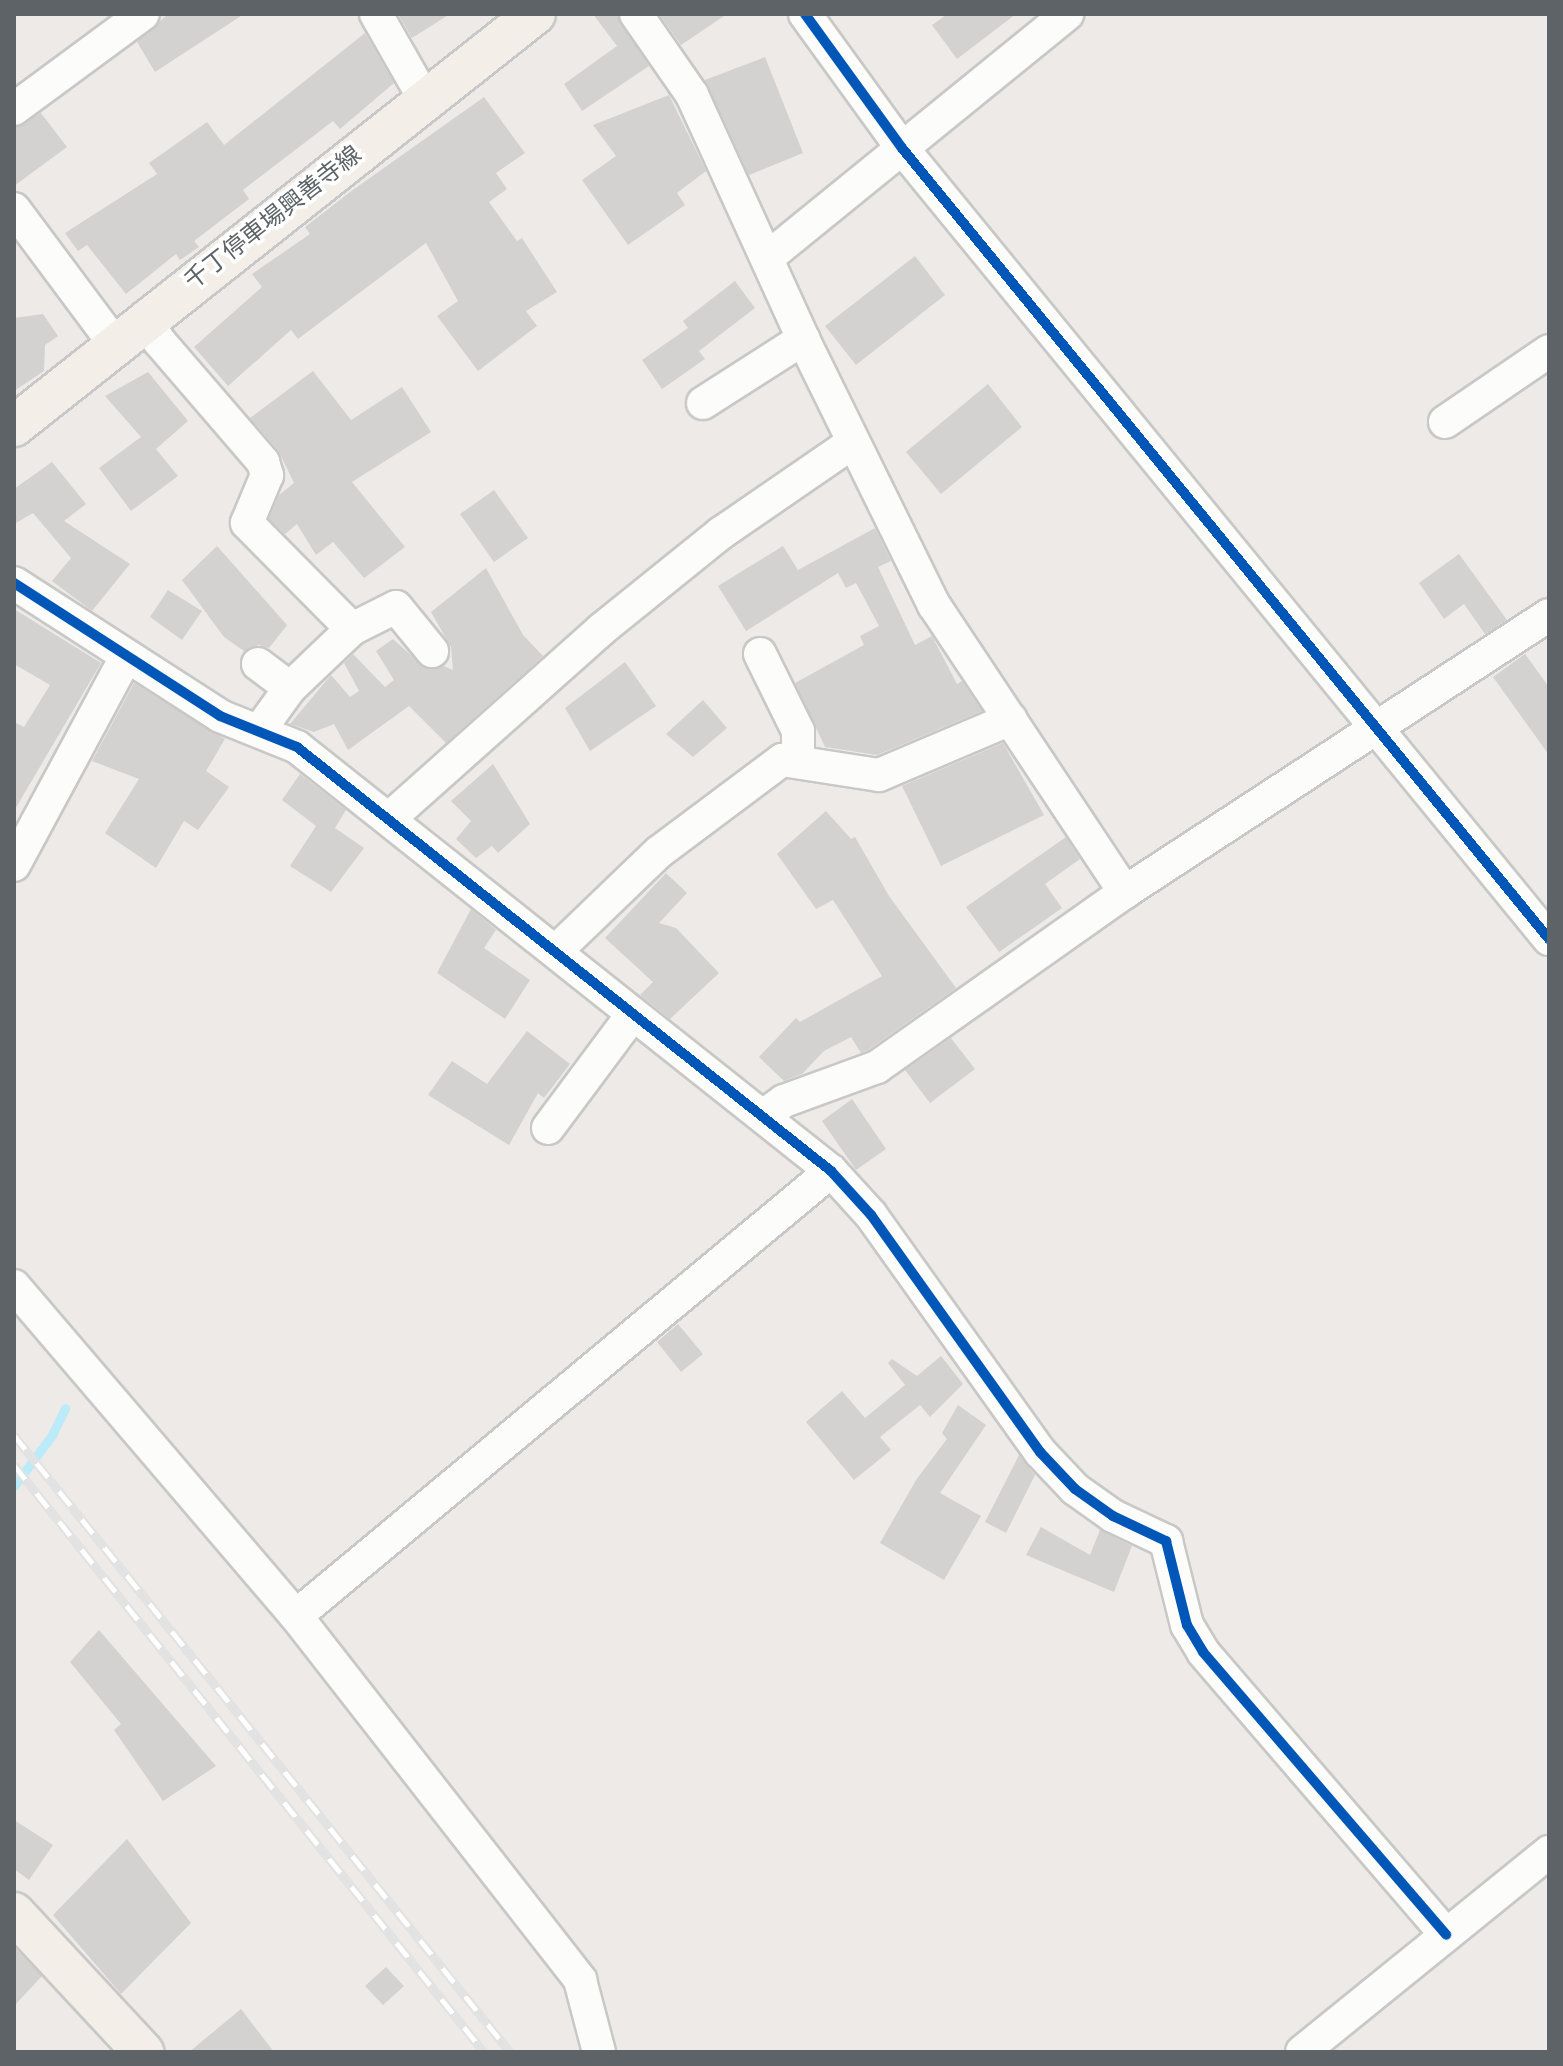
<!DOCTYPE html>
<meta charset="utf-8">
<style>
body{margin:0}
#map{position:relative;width:1563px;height:2066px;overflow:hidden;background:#edeae7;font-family:Rubik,"Noto Sans JP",sans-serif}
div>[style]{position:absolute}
.stream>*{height:9px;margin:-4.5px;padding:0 4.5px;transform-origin:4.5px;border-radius:4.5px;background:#bbebf8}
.building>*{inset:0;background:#d4d2d1}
.roads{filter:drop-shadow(2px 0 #c7c8c7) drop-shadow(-2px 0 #c7c8c7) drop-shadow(0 2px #c7c8c7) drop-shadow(0 -2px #c7c8c7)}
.minor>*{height:32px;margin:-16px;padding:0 16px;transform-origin:16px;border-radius:16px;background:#fcfcfb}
.major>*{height:40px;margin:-20px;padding:0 20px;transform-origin:20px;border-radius:20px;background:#f3eee8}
.rail>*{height:9px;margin-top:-4.5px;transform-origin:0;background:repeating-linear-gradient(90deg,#fff 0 18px,#e2e2e2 0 36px);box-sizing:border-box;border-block:2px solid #e2e2e2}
.cycleway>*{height:10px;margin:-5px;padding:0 5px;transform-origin:5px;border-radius:5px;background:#0057b8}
span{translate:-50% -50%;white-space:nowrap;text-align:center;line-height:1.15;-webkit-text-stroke:7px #fff;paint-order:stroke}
.street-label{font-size:24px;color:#5d6366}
.frame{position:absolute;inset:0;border:16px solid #5d6366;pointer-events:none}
</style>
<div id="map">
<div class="stream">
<i style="left:14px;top:1486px;width:64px;rotate:-53.3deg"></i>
<i style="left:52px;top:1435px;width:30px;rotate:-64deg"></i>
</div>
<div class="building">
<i style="clip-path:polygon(168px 14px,244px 14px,155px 72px,137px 42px)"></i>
<i style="clip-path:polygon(398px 14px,450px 14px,412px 38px)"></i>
<i style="clip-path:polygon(593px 14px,617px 14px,649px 66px,582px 111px,564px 84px,617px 46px)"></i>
<i style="clip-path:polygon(659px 14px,727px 14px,681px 45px)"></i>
<i style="clip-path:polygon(947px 14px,1016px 14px,957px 59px,932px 25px)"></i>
<i style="clip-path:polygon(365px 33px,394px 83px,340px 129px,333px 121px,243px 190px,249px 199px,194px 241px,199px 247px,180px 260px,176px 254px,126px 294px,87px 245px,78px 251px,65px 233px,157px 174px,149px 163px,207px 122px,224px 145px)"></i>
<i style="clip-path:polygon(765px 57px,803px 153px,749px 175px,705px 80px)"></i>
<i style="clip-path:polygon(669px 95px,706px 171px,677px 193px,685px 205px,628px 245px,582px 180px,616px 156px,593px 125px)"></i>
<i style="clip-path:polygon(484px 97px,525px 153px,496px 173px,507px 189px,489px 202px,517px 241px,522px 238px,557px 292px,526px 311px,537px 326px,478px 371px,437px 316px,458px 301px,426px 243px,298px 339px,291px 330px,228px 386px,194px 347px,262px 287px,252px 274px,310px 234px,305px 227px,350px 192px)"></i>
<i style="clip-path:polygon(41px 113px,67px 147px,14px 186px,14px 128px)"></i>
<i style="clip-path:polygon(915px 256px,945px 295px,856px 365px,825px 326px)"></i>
<i style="clip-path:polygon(735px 281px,755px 308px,699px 351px,705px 359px,662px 389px,642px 360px,688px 328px,683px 321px)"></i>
<i style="clip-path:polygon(43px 314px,58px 336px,45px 345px,44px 371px,14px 391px,14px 318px)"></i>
<i style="clip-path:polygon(313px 371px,351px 420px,402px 387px,431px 432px,352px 482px,405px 547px,364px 578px,333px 542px,316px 555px,297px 524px,285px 534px,269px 519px,279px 495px,294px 483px,278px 450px,250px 418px)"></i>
<i style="clip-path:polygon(148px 372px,188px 421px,156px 449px,178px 476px,131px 511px,99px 468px,141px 437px,105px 396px)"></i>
<i style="clip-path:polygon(988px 384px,1022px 427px,941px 494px,906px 452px)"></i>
<i style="clip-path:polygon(52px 462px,86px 504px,64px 521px,130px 564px,92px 611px,52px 581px,71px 558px,33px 513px,14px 524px,14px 489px)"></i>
<i style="clip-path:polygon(494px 490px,528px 538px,494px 562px,460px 514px)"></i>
<i style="clip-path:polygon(875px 528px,891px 561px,878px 567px,915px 645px,932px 636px,957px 684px,962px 681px,982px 711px,877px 755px,825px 747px,795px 683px,864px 645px,860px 636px,879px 626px,856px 583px,846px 588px,838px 573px,746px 631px,718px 586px,783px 546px,798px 570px)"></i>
<i style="clip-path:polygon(217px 546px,287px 625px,269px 648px,259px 645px,244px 651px,224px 637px,182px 580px)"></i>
<i style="clip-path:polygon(1459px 554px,1507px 620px,1485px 634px,1464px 604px,1444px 619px,1419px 583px)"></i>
<i style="clip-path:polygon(486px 568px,523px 635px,543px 656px,446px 743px,409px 706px,348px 750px,334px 724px,314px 732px,290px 724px,331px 675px,350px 697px,359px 691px,344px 663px,353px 654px,385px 687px,394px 680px,376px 651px,393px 639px,425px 668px,444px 666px,453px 670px,451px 647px,431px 612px)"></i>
<i style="clip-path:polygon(168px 590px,202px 611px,182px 640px,150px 617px)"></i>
<i style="clip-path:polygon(14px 609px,101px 663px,14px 811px,14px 722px,24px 727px,50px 685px,14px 664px)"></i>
<i style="clip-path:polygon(1525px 654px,1549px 687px,1549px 755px,1493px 677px)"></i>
<i style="clip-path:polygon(625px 662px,656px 706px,590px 751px,565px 708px)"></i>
<i style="clip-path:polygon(134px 683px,225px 739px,206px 771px,229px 787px,198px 830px,184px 821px,156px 868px,105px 833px,139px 779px,92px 761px)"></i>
<i style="clip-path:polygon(703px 700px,727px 728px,693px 757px,666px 734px)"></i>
<i style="clip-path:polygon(1003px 743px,1044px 815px,941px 866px,902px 786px)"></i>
<i style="clip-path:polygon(493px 764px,530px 824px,498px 853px,492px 846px,476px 858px,456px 839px,471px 821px,451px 801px)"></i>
<i style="clip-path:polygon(300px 774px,346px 810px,335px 828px,364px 848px,331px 892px,290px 866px,316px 826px,282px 800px)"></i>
<i style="clip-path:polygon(826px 811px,851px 839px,855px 837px,889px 896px,956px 988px,868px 1050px,861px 1053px,851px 1037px,824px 1051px,802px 1074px,784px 1081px,759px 1057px,796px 1018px,800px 1022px,882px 976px,833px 900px,816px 909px,777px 854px)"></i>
<i style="clip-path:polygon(1066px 837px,1080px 859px,1045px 884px,1062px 908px,999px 952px,966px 907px)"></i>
<i style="clip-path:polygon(666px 873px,687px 893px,659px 923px,676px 928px,719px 973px,670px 1019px,640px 995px,653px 982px,605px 938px)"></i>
<i style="clip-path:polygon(471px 909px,496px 930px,484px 948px,530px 980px,505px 1019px,437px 973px)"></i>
<i style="clip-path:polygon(527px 1031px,570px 1064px,544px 1098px,538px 1093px,509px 1145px,428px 1095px,452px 1061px,487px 1084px)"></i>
<i style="clip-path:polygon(951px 1038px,975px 1069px,930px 1103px,905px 1070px)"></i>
<i style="clip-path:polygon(852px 1099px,886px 1149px,856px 1170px,822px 1121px)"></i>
<i style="clip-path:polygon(678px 1324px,703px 1354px,681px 1372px,657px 1342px)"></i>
<i style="clip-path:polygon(941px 1356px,963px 1384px,930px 1417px,920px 1405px,880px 1437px,891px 1450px,854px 1480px,806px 1422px,842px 1391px,865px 1418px,905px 1385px,888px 1363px,892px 1359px,917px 1376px)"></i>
<i style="clip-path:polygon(958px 1405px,986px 1425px,940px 1493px,981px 1516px,944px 1580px,880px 1543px,916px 1480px,947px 1439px,942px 1433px)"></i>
<i style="clip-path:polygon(1019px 1455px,1035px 1475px,1006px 1533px,985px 1522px)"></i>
<i style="clip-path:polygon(1041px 1527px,1090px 1555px,1100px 1530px,1132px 1546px,1114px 1592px,1026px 1555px)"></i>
<i style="clip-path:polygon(99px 1630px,216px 1766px,163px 1801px,114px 1730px,121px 1724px,70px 1662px)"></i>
<i style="clip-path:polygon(14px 1820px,53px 1845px,29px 1880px,14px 1869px)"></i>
<i style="clip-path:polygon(127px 1839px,191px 1923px,121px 1994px,53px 1915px)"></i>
<i style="clip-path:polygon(14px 1947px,42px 1976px,14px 2006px)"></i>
<i style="clip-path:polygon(386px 1967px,404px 1986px,383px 2005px,365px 1986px)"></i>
<i style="clip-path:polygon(241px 2009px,274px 2052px,189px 2052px)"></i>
</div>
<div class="roads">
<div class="minor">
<i style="left:376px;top:14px;width:97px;rotate:60.3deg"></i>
<i style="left:636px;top:14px;width:98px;rotate:55.3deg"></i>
<i style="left:692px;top:95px;width:268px;rotate:65.5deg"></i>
<i style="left:803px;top:339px;width:297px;rotate:63.8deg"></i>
<i style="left:934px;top:605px;width:345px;rotate:56.4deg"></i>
<i style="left:805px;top:14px;width:165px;rotate:54.1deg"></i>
<i style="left:902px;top:148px;width:1022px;rotate:50.72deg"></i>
<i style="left:14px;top:109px;width:160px;rotate:-36.4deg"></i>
<i style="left:14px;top:209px;width:167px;rotate:53.3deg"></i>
<i style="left:767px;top:258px;width:387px;rotate:-39.1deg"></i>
<i style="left:145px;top:317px;width:28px;rotate:60deg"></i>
<i style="left:159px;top:341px;width:160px;rotate:49.3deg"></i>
<i style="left:263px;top:462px;width:14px;rotate:73deg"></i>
<i style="left:267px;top:475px;width:52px;rotate:112.6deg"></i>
<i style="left:247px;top:523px;width:149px;rotate:45.3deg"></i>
<i style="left:703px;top:403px;width:119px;rotate:-32.6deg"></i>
<i style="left:1445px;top:422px;width:126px;rotate:-34.3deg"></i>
<i style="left:14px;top:583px;width:245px;rotate:32.8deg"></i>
<i style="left:220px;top:716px;width:83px;rotate:21.9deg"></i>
<i style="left:297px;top:747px;width:682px;rotate:38.45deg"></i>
<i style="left:831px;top:1171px;width:59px;rotate:47.7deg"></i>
<i style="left:871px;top:1215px;width:291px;rotate:54.5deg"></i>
<i style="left:1040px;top:1452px;width:51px;rotate:46.6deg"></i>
<i style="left:1075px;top:1489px;width:47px;rotate:35.4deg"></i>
<i style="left:1113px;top:1516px;width:59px;rotate:25.3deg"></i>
<i style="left:1166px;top:1541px;width:87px;rotate:76deg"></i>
<i style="left:1187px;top:1625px;width:31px;rotate:59deg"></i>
<i style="left:1203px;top:1652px;width:373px;rotate:49.3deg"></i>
<i style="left:760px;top:654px;width:86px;rotate:63.7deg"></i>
<i style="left:798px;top:731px;width:28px;rotate:90deg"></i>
<i style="left:258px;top:664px;width:40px;rotate:37deg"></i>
<i style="left:259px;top:731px;width:53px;rotate:-54.2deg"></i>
<i style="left:290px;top:688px;width:86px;rotate:-43.6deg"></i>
<i style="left:352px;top:629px;width:49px;rotate:-26.6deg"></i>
<i style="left:396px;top:607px;width:57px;rotate:50.7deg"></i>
<i style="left:391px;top:817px;width:283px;rotate:-41.7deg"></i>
<i style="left:602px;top:629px;width:153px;rotate:-38.9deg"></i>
<i style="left:721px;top:533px;width:159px;rotate:-34.5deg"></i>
<i style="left:14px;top:865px;width:234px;rotate:-61.7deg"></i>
<i style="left:557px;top:950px;width:141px;rotate:-43.9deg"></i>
<i style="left:659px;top:852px;width:154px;rotate:-36.8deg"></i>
<i style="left:782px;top:760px;width:98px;rotate:8.8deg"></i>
<i style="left:879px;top:775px;width:143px;rotate:-23deg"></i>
<i style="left:766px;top:1114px;width:22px;rotate:-36deg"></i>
<i style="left:784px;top:1101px;width:99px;rotate:-20.1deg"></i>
<i style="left:877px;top:1067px;width:304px;rotate:-35.2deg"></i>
<i style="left:1125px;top:892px;width:506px;rotate:-33.16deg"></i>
<i style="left:548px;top:1128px;width:142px;rotate:-53.3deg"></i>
<i style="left:14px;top:1286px;width:434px;rotate:49.5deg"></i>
<i style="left:296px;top:1616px;width:462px;rotate:52deg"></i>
<i style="left:580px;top:1980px;width:74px;rotate:75.2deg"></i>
<i style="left:296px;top:1616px;width:696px;rotate:-39.75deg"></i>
<i style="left:1302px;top:2052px;width:318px;rotate:-39deg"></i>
</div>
<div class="major">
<i style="left:14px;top:426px;width:664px;rotate:-38.34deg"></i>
<i style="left:14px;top:1913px;width:190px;rotate:47.1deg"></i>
</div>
</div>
<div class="rail">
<i style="left:14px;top:1435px;width:792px;rotate:51.2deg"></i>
<i style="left:14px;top:1465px;width:752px;rotate:51.32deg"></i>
</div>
<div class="cycleway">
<i style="left:805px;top:14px;width:165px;rotate:54.1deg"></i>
<i style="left:902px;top:148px;width:1022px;rotate:50.72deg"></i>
<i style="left:14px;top:583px;width:245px;rotate:32.8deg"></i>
<i style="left:220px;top:716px;width:83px;rotate:21.9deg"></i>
<i style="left:297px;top:747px;width:682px;rotate:38.45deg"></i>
<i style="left:831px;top:1171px;width:59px;rotate:47.7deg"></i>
<i style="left:871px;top:1215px;width:291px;rotate:54.5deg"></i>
<i style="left:1040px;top:1452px;width:51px;rotate:46.6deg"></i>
<i style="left:1075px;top:1489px;width:47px;rotate:35.4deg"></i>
<i style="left:1113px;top:1516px;width:59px;rotate:25.3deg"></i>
<i style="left:1166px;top:1541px;width:87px;rotate:76deg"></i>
<i style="left:1187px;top:1625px;width:31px;rotate:59deg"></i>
<i style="left:1203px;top:1652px;width:373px;rotate:49.3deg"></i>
</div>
<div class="street-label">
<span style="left:273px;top:218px;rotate:-38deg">千丁停車場興善寺線</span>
</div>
<div class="frame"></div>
</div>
